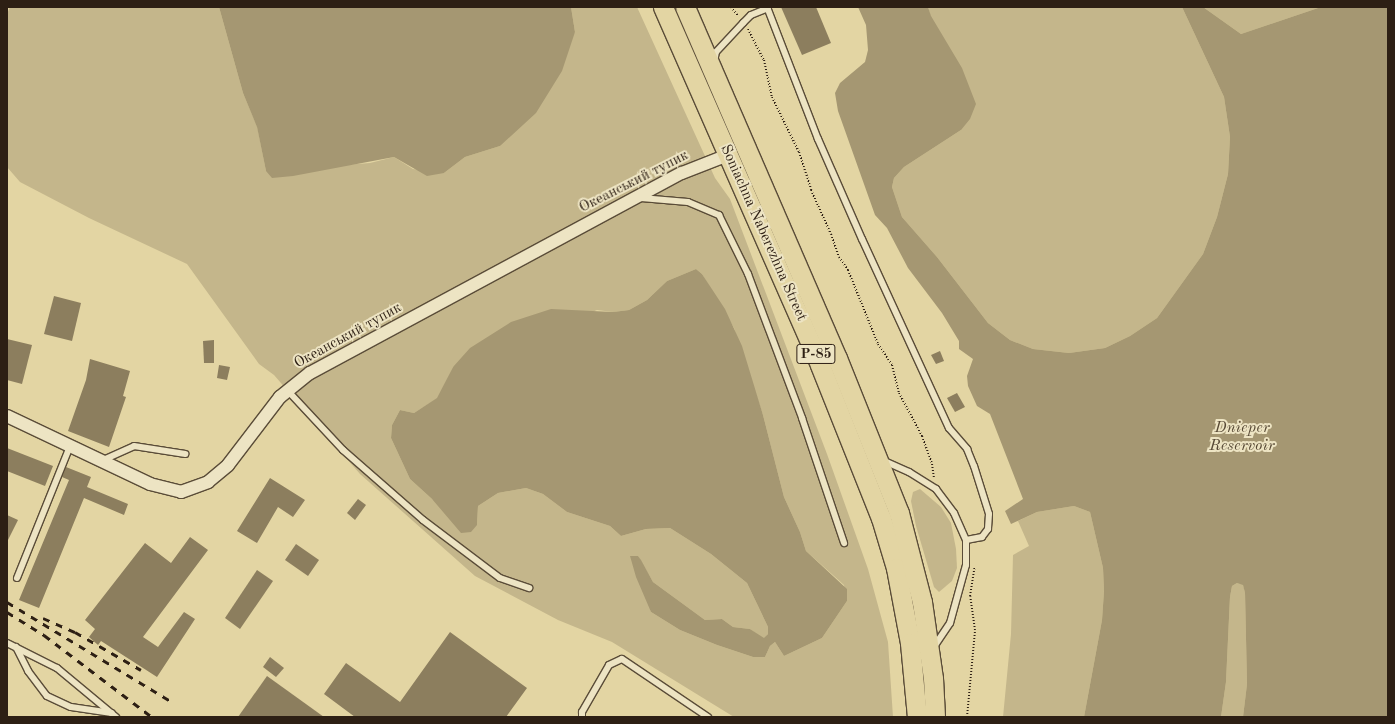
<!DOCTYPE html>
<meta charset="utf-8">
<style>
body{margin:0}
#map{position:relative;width:1395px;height:724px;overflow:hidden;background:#e3d5a3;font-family:"Old Standard TT",serif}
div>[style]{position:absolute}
.green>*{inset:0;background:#c4b68b}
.water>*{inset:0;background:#a59772}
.building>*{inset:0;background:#8c7e5e}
.path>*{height:2px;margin-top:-1px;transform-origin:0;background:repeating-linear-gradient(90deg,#2d1f14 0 1px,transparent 0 3px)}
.roads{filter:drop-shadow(1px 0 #5a4c38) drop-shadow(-1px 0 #5a4c38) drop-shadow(0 1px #5a4c38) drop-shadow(0 -1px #5a4c38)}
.lane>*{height:6px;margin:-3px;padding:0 3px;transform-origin:3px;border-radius:3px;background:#ede4c3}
.street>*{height:12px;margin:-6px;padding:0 6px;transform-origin:6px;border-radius:6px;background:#ede4c3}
.primary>*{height:19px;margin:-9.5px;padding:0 9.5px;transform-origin:9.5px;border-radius:9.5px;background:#e3d5a3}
.rail>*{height:3px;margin-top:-1.5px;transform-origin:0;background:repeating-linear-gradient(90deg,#2d1f14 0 7px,transparent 0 14px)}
span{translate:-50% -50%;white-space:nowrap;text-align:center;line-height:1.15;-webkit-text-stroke:4px #ede4c3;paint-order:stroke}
.shield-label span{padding:1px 3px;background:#ede4c3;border:1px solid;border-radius:3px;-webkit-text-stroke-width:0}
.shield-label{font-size:14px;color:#2d1f14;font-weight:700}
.street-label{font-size:15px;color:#2d1f14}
.water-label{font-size:16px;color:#574935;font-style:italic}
.frame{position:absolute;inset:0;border:8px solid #2d1f14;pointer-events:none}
</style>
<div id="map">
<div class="green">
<i style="clip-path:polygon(evenodd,10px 7px,219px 7px,243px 93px,257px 126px,266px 171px,370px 163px,394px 157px,413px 169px,444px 173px,465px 157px,500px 146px,575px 32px,571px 7px,637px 7px,715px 178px,730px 199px,827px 454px,868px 569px,888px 642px,893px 717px,734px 717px,612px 642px,558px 620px,475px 576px,360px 474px,274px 375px,259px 364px,187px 264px,89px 218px,20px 182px,7px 167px,7px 14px,10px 7px,696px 269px,702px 274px,734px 328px,763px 415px,784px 497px,800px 532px,806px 551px,844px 585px,847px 601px,822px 638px,784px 656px,775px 642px,770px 646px,765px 657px,753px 657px,717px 645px,680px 630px,651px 612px,638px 556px,653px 582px,705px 620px,722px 619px,733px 627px,750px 629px,764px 639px,768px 634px,768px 627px,747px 583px,711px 554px,670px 528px,646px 529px,621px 536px,610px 526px,567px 512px,543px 494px,526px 488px,498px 493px,478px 506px,477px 525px,432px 499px,410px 479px,391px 438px,392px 425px,400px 410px,414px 413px,438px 398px,453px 367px,597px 310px,613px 312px,629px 310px,647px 300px,667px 281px,696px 269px)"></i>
<i style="clip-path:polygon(928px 7px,1182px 7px,1224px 97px,1230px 137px,1228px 174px,1217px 217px,1203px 254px,1157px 318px,1130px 336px,1105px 348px,1069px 353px,1033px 349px,1010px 340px,988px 323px,937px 257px,902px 217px,892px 187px,894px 178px,904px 167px,961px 130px)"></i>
<i style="clip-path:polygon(1203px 7px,1321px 7px,1241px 34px)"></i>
<i style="clip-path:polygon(920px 489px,941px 507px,951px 523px,956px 549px,957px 568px,952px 581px,939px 592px,934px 587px,916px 526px,911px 501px,913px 492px)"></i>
<i style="clip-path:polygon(1074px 506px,1090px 512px,1103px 568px,1104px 591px,1102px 620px,1084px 717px,1003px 717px,1011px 634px,1013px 555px,1029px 546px,1018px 521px,1037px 512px)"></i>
<i style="clip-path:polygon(1237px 583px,1243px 584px,1245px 593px,1247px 684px,1243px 717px,1221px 717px,1226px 682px,1230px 597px,1232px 586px)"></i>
</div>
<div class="water">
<i style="clip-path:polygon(219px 7px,571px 7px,575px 32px,562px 71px,536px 113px,500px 146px,465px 157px,444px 173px,427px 176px,394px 157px,293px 176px,272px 178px,266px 171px,257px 127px,243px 93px)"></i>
<i style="clip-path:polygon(858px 7px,928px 7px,931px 16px,962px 68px,976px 104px,970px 119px,961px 130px,904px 167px,894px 178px,892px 187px,902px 217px,937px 257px,988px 323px,1010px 340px,1033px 349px,1069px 353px,1105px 348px,1130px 336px,1157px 318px,1203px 254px,1217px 217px,1228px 174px,1230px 137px,1224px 97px,1182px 7px,1203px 7px,1241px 34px,1321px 7px,1388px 7px,1388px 717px,1243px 717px,1247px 684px,1245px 593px,1243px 585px,1237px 583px,1232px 586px,1230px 597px,1226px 682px,1221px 717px,1084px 717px,1102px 620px,1104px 591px,1103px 568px,1090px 512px,1074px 506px,1037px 512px,1011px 524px,1005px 511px,1023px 499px,990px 414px,977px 406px,968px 386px,967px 376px,973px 359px,959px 349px,959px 341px,942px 313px,908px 268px,887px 228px,875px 215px,838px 111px,835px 93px,840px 83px,865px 62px,868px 50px,866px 25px)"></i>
<i style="clip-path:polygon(696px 269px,702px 274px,725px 309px,742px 346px,763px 415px,784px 497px,800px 532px,806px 551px,847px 589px,847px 601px,822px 638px,784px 656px,775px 642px,770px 646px,765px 657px,753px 657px,717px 645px,680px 630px,651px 612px,636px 577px,630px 556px,638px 556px,641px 560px,653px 582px,705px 620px,722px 619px,733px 627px,750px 629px,764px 638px,768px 634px,768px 627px,747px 583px,711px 554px,670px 528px,646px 529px,621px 536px,610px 526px,567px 512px,543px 494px,526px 488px,498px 493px,478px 506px,477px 525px,471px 532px,461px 533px,432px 499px,410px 479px,391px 438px,392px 425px,400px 410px,414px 413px,437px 398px,453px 367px,470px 348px,511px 322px,551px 309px,613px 312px,629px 310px,647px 300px,667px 281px)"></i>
</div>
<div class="building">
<i style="clip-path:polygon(781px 7px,816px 7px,831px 43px,802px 55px)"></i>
<i style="clip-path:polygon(54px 296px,81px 303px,72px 341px,44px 334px)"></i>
<i style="clip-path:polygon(7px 339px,32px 345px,22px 384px,7px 380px)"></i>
<i style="clip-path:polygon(214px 340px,214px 363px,204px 363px,203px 341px)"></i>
<i style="clip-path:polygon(940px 351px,944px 361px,936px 364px,931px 355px)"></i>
<i style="clip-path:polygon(90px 359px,130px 371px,123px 396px,126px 397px,109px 447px,68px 431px,86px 380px)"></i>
<i style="clip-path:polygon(219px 365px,230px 367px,227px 380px,217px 378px)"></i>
<i style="clip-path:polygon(957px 393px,965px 407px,955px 412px,947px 398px)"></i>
<i style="clip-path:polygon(7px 448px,53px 466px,45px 486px,7px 471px)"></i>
<i style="clip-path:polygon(66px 467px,91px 477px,87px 487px,128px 504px,124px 515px,84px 498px,39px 608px,19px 600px,69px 480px,62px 477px)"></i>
<i style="clip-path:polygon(270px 478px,305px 500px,293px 517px,278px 507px,257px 543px,237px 531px)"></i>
<i style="clip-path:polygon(358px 499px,366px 505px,355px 520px,347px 513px)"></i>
<i style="clip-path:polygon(7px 515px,18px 520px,7px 542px)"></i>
<i style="clip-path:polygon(190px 537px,208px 550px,143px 637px,158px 647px,184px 612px,195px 619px,157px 677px,101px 641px,98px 645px,89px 637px,95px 629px,85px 620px,145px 543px,171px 563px)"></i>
<i style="clip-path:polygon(296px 544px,319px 560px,308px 576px,285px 560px)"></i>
<i style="clip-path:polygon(257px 570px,273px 581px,240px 629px,225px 618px)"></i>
<i style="clip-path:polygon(450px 632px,527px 688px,506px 717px,355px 717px,324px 694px,346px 663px,400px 702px)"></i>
<i style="clip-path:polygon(270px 657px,284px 668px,276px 677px,263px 667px)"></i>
<i style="clip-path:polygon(267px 676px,324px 717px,238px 717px)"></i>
</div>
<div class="path">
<i style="left:731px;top:7px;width:11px;rotate:52deg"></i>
<i style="left:748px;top:29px;width:35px;rotate:63deg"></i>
<i style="left:764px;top:60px;width:38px;rotate:78deg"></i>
<i style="left:772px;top:97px;width:61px;rotate:63.9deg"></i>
<i style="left:799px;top:152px;width:40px;rotate:72deg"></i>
<i style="left:811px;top:190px;width:48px;rotate:65.6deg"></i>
<i style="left:831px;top:234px;width:24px;rotate:71deg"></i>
<i style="left:839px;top:257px;width:16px;rotate:55deg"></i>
<i style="left:848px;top:270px;width:80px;rotate:67.9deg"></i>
<i style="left:878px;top:344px;width:25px;rotate:56deg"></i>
<i style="left:892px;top:365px;width:29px;rotate:76deg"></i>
<i style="left:899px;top:393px;width:49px;rotate:61.9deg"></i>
<i style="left:922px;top:436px;width:30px;rotate:70deg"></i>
<i style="left:932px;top:464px;width:14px;rotate:82deg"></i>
<i style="left:967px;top:717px;width:87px;rotate:-84.7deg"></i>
<i style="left:975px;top:630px;width:34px;rotate:-98deg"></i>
<i style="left:970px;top:596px;width:30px;rotate:-81deg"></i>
</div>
<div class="roads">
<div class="lane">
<i style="left:767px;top:7px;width:142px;rotate:68.9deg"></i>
<i style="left:818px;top:139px;width:109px;rotate:66.3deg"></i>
<i style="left:862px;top:239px;width:208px;rotate:65.3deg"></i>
<i style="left:949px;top:428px;width:28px;rotate:49deg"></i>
<i style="left:967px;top:449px;width:18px;rotate:68deg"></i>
<i style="left:974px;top:466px;width:50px;rotate:72.6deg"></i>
<i style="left:989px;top:514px;width:15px;rotate:94deg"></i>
<i style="left:988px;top:529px;width:10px;rotate:127deg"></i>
<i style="left:982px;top:537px;width:16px;rotate:169deg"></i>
<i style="left:714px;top:62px;width:10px;rotate:-79deg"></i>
<i style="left:716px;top:52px;width:40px;rotate:-47deg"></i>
<i style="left:743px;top:23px;width:11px;rotate:-45deg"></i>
<i style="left:751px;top:15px;width:18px;rotate:-22deg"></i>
<i style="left:641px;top:198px;width:47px;rotate:4.9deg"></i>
<i style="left:688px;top:202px;width:34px;rotate:23deg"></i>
<i style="left:719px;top:215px;width:66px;rotate:63.8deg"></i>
<i style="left:748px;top:274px;width:154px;rotate:69.4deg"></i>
<i style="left:802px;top:418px;width:132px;rotate:71.4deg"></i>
<i style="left:288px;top:391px;width:81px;rotate:47deg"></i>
<i style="left:343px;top:450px;width:106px;rotate:41.2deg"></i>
<i style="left:423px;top:520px;width:96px;rotate:37deg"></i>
<i style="left:500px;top:578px;width:31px;rotate:19deg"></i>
<i style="left:882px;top:460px;width:30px;rotate:24deg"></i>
<i style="left:909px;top:472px;width:32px;rotate:32deg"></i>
<i style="left:936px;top:489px;width:30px;rotate:53deg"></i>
<i style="left:954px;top:513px;width:30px;rotate:66deg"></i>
<i style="left:966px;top:540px;width:25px;rotate:90deg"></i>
<i style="left:966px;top:565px;width:60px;rotate:105.4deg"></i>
<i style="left:950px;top:623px;width:29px;rotate:124deg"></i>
<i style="left:101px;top:461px;width:36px;rotate:-24deg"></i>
<i style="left:134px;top:446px;width:52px;rotate:8.9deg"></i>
<i style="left:17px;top:578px;width:142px;rotate:-68.1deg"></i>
<i style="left:7px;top:643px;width:56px;rotate:26.6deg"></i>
<i style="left:57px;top:668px;width:77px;rotate:39.7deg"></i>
<i style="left:16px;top:647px;width:27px;rotate:63deg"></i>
<i style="left:28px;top:671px;width:31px;rotate:53deg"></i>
<i style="left:47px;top:696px;width:26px;rotate:25deg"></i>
<i style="left:71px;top:707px;width:41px;rotate:8.3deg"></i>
<i style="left:582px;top:717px;width:5px;rotate:-90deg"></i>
<i style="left:582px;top:712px;width:54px;rotate:-60.1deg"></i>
<i style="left:609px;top:665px;width:14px;rotate:-25deg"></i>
<i style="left:622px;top:659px;width:104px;rotate:34deg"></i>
</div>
<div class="street">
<i style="left:7px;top:416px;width:158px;rotate:25.4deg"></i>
<i style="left:150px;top:484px;width:32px;rotate:14deg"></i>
<i style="left:181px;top:492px;width:29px;rotate:-20deg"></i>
<i style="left:208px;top:482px;width:26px;rotate:-40deg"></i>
<i style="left:228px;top:465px;width:86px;rotate:-52.6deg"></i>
<i style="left:280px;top:397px;width:38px;rotate:-39deg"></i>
<i style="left:310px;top:373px;width:422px;rotate:-28.3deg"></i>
<i style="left:682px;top:173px;width:49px;rotate:-21.4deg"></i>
</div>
<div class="primary">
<i style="left:663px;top:7px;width:391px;rotate:66.3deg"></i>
<i style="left:820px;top:365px;width:165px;rotate:68.3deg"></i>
<i style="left:881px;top:518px;width:52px;rotate:73.3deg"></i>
<i style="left:896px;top:568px;width:76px;rotate:79.4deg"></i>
<i style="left:910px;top:643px;width:74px;rotate:84.6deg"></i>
<i style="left:685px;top:7px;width:382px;rotate:66.6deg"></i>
<i style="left:837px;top:358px;width:167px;rotate:68.2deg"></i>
<i style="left:899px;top:513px;width:92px;rotate:75.5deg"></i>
<i style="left:922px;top:602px;width:77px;rotate:81.8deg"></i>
<i style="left:933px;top:678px;width:39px;rotate:87deg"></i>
</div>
</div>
<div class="rail">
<i style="left:7px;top:602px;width:195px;rotate:31.2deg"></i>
<i style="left:7px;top:612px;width:44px;rotate:31.9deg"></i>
<i style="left:44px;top:635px;width:136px;rotate:37.2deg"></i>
<i style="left:43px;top:618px;width:35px;rotate:24deg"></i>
<i style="left:75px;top:632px;width:76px;rotate:29.9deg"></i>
</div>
<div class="shield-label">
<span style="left:816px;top:354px">Р-85</span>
</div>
<div class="street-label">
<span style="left:634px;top:182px;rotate:-27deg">Океанський тупик</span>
<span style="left:763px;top:233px;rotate:66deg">Soniachna Naberezhna Street</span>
<span style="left:348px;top:336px;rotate:-29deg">Океанський тупик</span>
</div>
<div class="water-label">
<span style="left:1242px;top:437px">Dnieper<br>Reservoir</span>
</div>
<div class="frame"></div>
</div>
